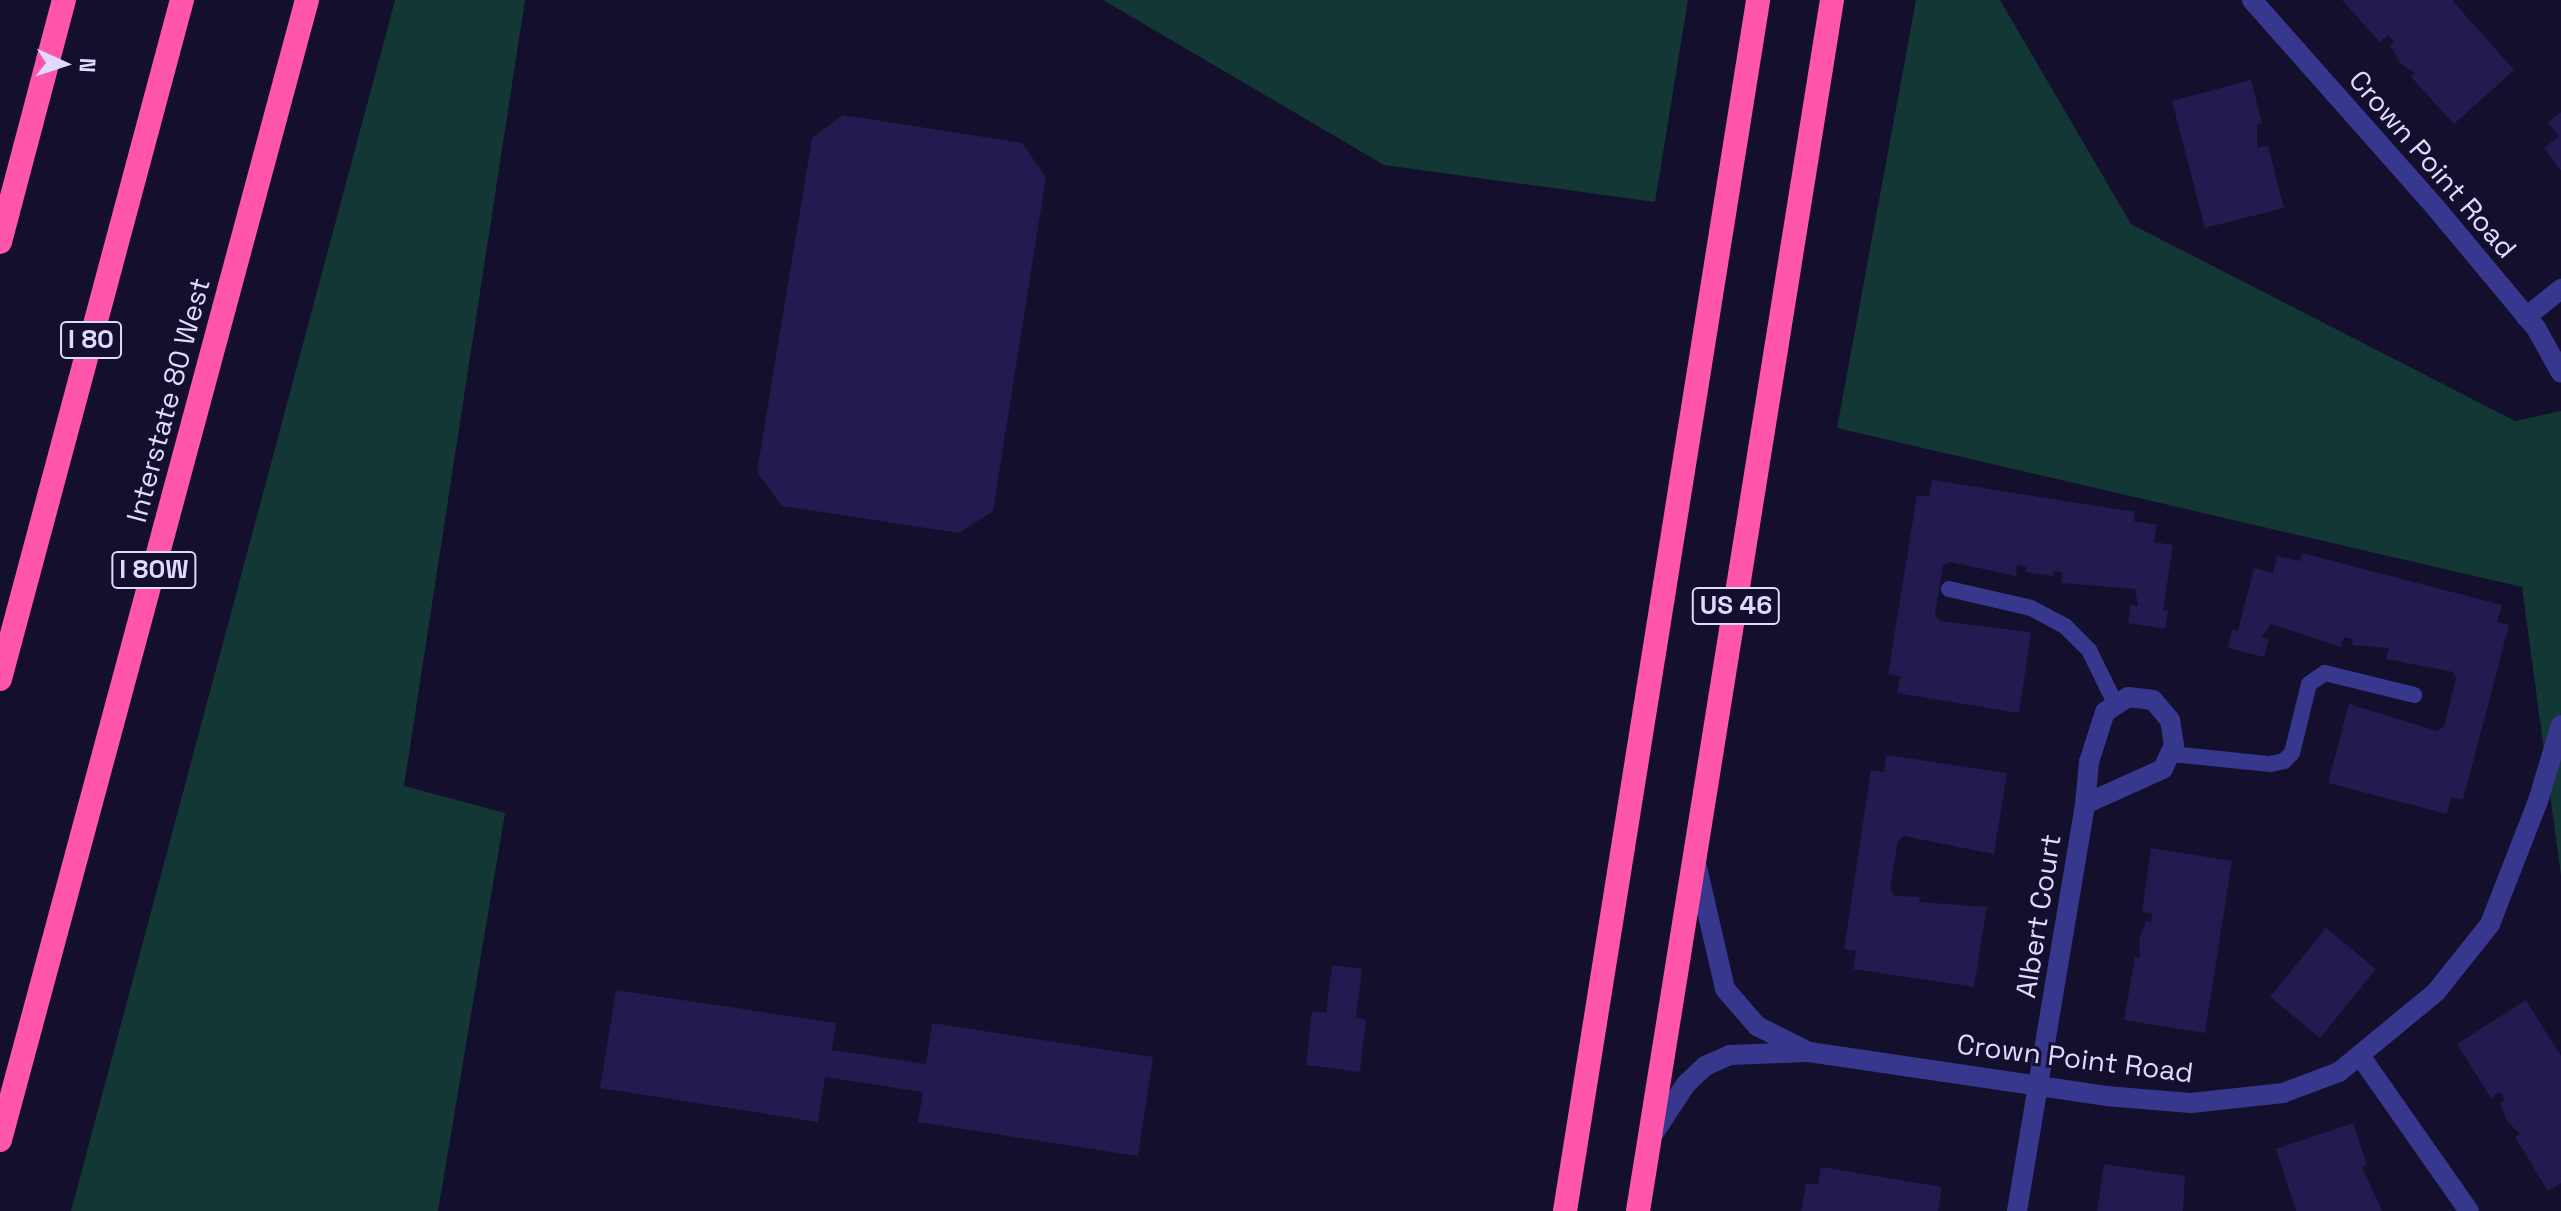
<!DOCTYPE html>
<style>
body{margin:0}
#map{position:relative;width:2561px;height:1211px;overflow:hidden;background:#140f2c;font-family:"Space Grotesk",sans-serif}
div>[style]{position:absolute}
.green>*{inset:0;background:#123735}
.building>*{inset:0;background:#231a4f}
.lane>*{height:16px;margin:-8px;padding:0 8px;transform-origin:8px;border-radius:8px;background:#38378e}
.street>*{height:20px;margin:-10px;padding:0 10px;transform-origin:10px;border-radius:10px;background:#38378e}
.highway>*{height:24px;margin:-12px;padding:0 12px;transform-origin:12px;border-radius:12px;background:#ff56ab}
span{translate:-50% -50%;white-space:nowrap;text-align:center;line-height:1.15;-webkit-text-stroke:6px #140f2c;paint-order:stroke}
.shield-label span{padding:2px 6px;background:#140f2c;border:2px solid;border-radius:6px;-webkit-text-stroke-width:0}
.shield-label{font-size:26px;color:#dedbff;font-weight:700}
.street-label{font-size:28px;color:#dedbff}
.north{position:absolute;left:24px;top:24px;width:80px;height:80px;-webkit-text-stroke:6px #140f2c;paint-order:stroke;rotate:93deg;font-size:22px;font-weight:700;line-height:32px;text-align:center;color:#dedbff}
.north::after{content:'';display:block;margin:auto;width:28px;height:36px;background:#dedbff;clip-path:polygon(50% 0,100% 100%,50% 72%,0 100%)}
</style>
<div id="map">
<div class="green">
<i style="clip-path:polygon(395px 0,525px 0,404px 786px,505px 813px,438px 1211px,71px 1211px)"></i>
<i style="clip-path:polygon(1103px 0,1688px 0,1655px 202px,1384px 165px)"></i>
<i style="clip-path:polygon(1916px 0,2000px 0,2131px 224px,2515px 421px,2561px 411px,2561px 876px,2522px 587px,1837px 428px)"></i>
</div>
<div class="building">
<i style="clip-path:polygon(2342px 0,2452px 0,2514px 70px,2454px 124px,2411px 77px,2415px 73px,2400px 63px,2390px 45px,2394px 42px,2388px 35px,2380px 42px)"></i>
<i style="clip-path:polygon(2251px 80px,2262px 123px,2257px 124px,2257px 148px,2268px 146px,2284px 208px,2205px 228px,2172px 101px)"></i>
<i style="clip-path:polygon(2561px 112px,2561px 171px,2544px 148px,2559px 136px,2548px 122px)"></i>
<i style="clip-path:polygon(843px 115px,1022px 143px,1046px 177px,993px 511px,959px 533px,782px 506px,757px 472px,812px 138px)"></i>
<i style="clip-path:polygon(1932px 480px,2135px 512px,2134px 521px,2157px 525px,2154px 542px,2173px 545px,2163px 610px,2168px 611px,2165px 629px,2128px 623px,2131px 604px,2138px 606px,2135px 589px,2061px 583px,2062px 572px,2054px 571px,2053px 576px,2025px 572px,2026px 567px,2017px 565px,2016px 576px,1950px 562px,1943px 566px,1935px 615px,1940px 621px,2031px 632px,2019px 713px,1897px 693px,1900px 676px,1888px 674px,1917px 495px,1929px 497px)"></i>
<i style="clip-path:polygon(2302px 553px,2502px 605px,2497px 622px,2509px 625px,2463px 800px,2451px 797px,2447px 814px,2328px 783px,2349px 704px,2437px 731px,2444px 727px,2456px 679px,2453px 672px,2386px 659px,2389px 648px,2352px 645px,2353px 639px,2344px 637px,2341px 647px,2271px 624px,2262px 637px,2269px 639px,2264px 657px,2228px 648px,2232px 629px,2238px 631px,2254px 568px,2273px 573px,2277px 556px,2300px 561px)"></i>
<i style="clip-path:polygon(1886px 755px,2007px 773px,1994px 854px,1904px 836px,1898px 841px,1890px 890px,1895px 896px,1920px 897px,1919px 902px,1987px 907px,1974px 987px,1853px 969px,1856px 951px,1844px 949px,1871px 770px,1884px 772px)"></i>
<i style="clip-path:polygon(2151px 848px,2232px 861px,2205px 1033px,2124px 1020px,2135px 957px,2140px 958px,2139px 940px,2146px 921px,2151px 922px,2152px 913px,2142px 912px)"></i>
<i style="clip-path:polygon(2326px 928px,2376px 969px,2320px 1038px,2270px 997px)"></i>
<i style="clip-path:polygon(1332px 965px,1362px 969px,1356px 1018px,1366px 1019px,1360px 1072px,1306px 1065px,1312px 1011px,1326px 1013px)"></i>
<i style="clip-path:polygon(616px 990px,836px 1023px,832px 1050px,926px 1064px,932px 1023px,1153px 1057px,1138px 1156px,918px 1122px,923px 1092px,825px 1077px,818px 1122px,600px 1088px)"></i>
<i style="clip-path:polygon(2526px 1000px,2561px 1056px,2561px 1183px,2548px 1191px,2515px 1137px,2520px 1134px,2507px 1121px,2500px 1103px,2505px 1100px,2500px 1092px,2491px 1098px,2457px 1044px)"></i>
<i style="clip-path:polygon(2353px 1123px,2367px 1165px,2362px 1167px,2382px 1211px,2296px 1211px,2276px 1149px)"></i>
<i style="clip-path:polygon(2104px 1164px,2185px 1176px,2183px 1211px,2097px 1211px)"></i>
<i style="clip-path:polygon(1821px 1167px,1942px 1187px,1938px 1211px,1801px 1211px,1806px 1183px,1818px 1185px)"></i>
</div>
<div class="lane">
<i style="left:1949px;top:589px;width:84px;rotate:13deg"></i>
<i style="left:2031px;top:608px;width:38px;rotate:28deg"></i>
<i style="left:2065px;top:626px;width:34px;rotate:45deg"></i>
<i style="left:2089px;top:650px;width:61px;rotate:63.9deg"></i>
<i style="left:2171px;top:754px;width:100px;rotate:5.8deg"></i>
<i style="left:2270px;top:764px;width:14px;rotate:-12deg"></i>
<i style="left:2284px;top:761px;width:11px;rotate:-45deg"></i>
<i style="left:2292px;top:753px;width:71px;rotate:-76.2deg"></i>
<i style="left:2309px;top:684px;width:19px;rotate:-35deg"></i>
<i style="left:2325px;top:673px;width:92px;rotate:13.9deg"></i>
</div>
<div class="street">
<i style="left:2252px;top:0;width:278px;rotate:48.5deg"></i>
<i style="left:2436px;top:208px;width:156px;rotate:50.2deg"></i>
<i style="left:2536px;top:328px;width:51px;rotate:60.9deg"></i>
<i style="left:2526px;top:317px;width:45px;rotate:-38.7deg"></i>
<i style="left:2128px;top:697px;width:25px;rotate:7deg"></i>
<i style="left:2153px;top:700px;width:26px;rotate:50deg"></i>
<i style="left:2170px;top:720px;width:25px;rotate:81deg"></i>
<i style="left:2174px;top:745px;width:26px;rotate:115deg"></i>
<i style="left:2163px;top:769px;width:85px;rotate:155.8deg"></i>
<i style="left:2085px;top:804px;width:42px;rotate:-84.6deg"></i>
<i style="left:2089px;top:762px;width:52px;rotate:-72.3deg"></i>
<i style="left:2105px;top:712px;width:27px;rotate:-33deg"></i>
<i style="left:1696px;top:863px;width:129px;rotate:77deg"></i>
<i style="left:1725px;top:989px;width:49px;rotate:49.1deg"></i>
<i style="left:1757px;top:1026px;width:54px;rotate:26.6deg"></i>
<i style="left:2361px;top:1057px;width:188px;rotate:55deg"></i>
<i style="left:1650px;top:1139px;width:66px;rotate:-56.8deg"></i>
<i style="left:1686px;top:1084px;width:26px;rotate:-43deg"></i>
<i style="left:1705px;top:1066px;width:27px;rotate:-24deg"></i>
<i style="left:1730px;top:1055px;width:79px;rotate:-2.2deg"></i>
<i style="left:1809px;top:1052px;width:300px;rotate:8.4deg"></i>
<i style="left:2106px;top:1096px;width:85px;rotate:4.7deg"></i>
<i style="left:2191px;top:1103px;width:93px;rotate:-6.2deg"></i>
<i style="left:2283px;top:1093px;width:60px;rotate:-20.6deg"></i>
<i style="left:2339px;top:1072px;width:126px;rotate:-39.5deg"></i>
<i style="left:2436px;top:992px;width:87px;rotate:-51.5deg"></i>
<i style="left:2490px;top:924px;width:132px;rotate:-68.7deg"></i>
<i style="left:2538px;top:801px;width:79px;rotate:-73.2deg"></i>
<i style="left:2017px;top:1211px;width:413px;rotate:-80.5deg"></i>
</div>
<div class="highway">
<i style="left:0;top:242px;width:250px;rotate:-75.2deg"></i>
<i style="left:0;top:679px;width:703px;rotate:-75deg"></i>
<i style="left:0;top:1140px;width:1181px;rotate:-74.93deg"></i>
<i style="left:1565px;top:1211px;width:1226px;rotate:-80.94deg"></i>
<i style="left:1638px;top:1211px;width:1226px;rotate:-80.9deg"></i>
</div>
<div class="shield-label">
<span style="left:91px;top:340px">I 80</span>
<span style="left:154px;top:570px">I 80W</span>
<span style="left:1736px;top:606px">US 46</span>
</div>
<div class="street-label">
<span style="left:2433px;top:164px;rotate:49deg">Crown Point Road</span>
<span style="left:168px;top:400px;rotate:-75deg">Interstate 80 West</span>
<span style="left:2038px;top:916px;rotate:-81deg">Albert Court</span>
<span style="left:2075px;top:1058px;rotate:7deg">Crown Point Road</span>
</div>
<div class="north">N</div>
</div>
